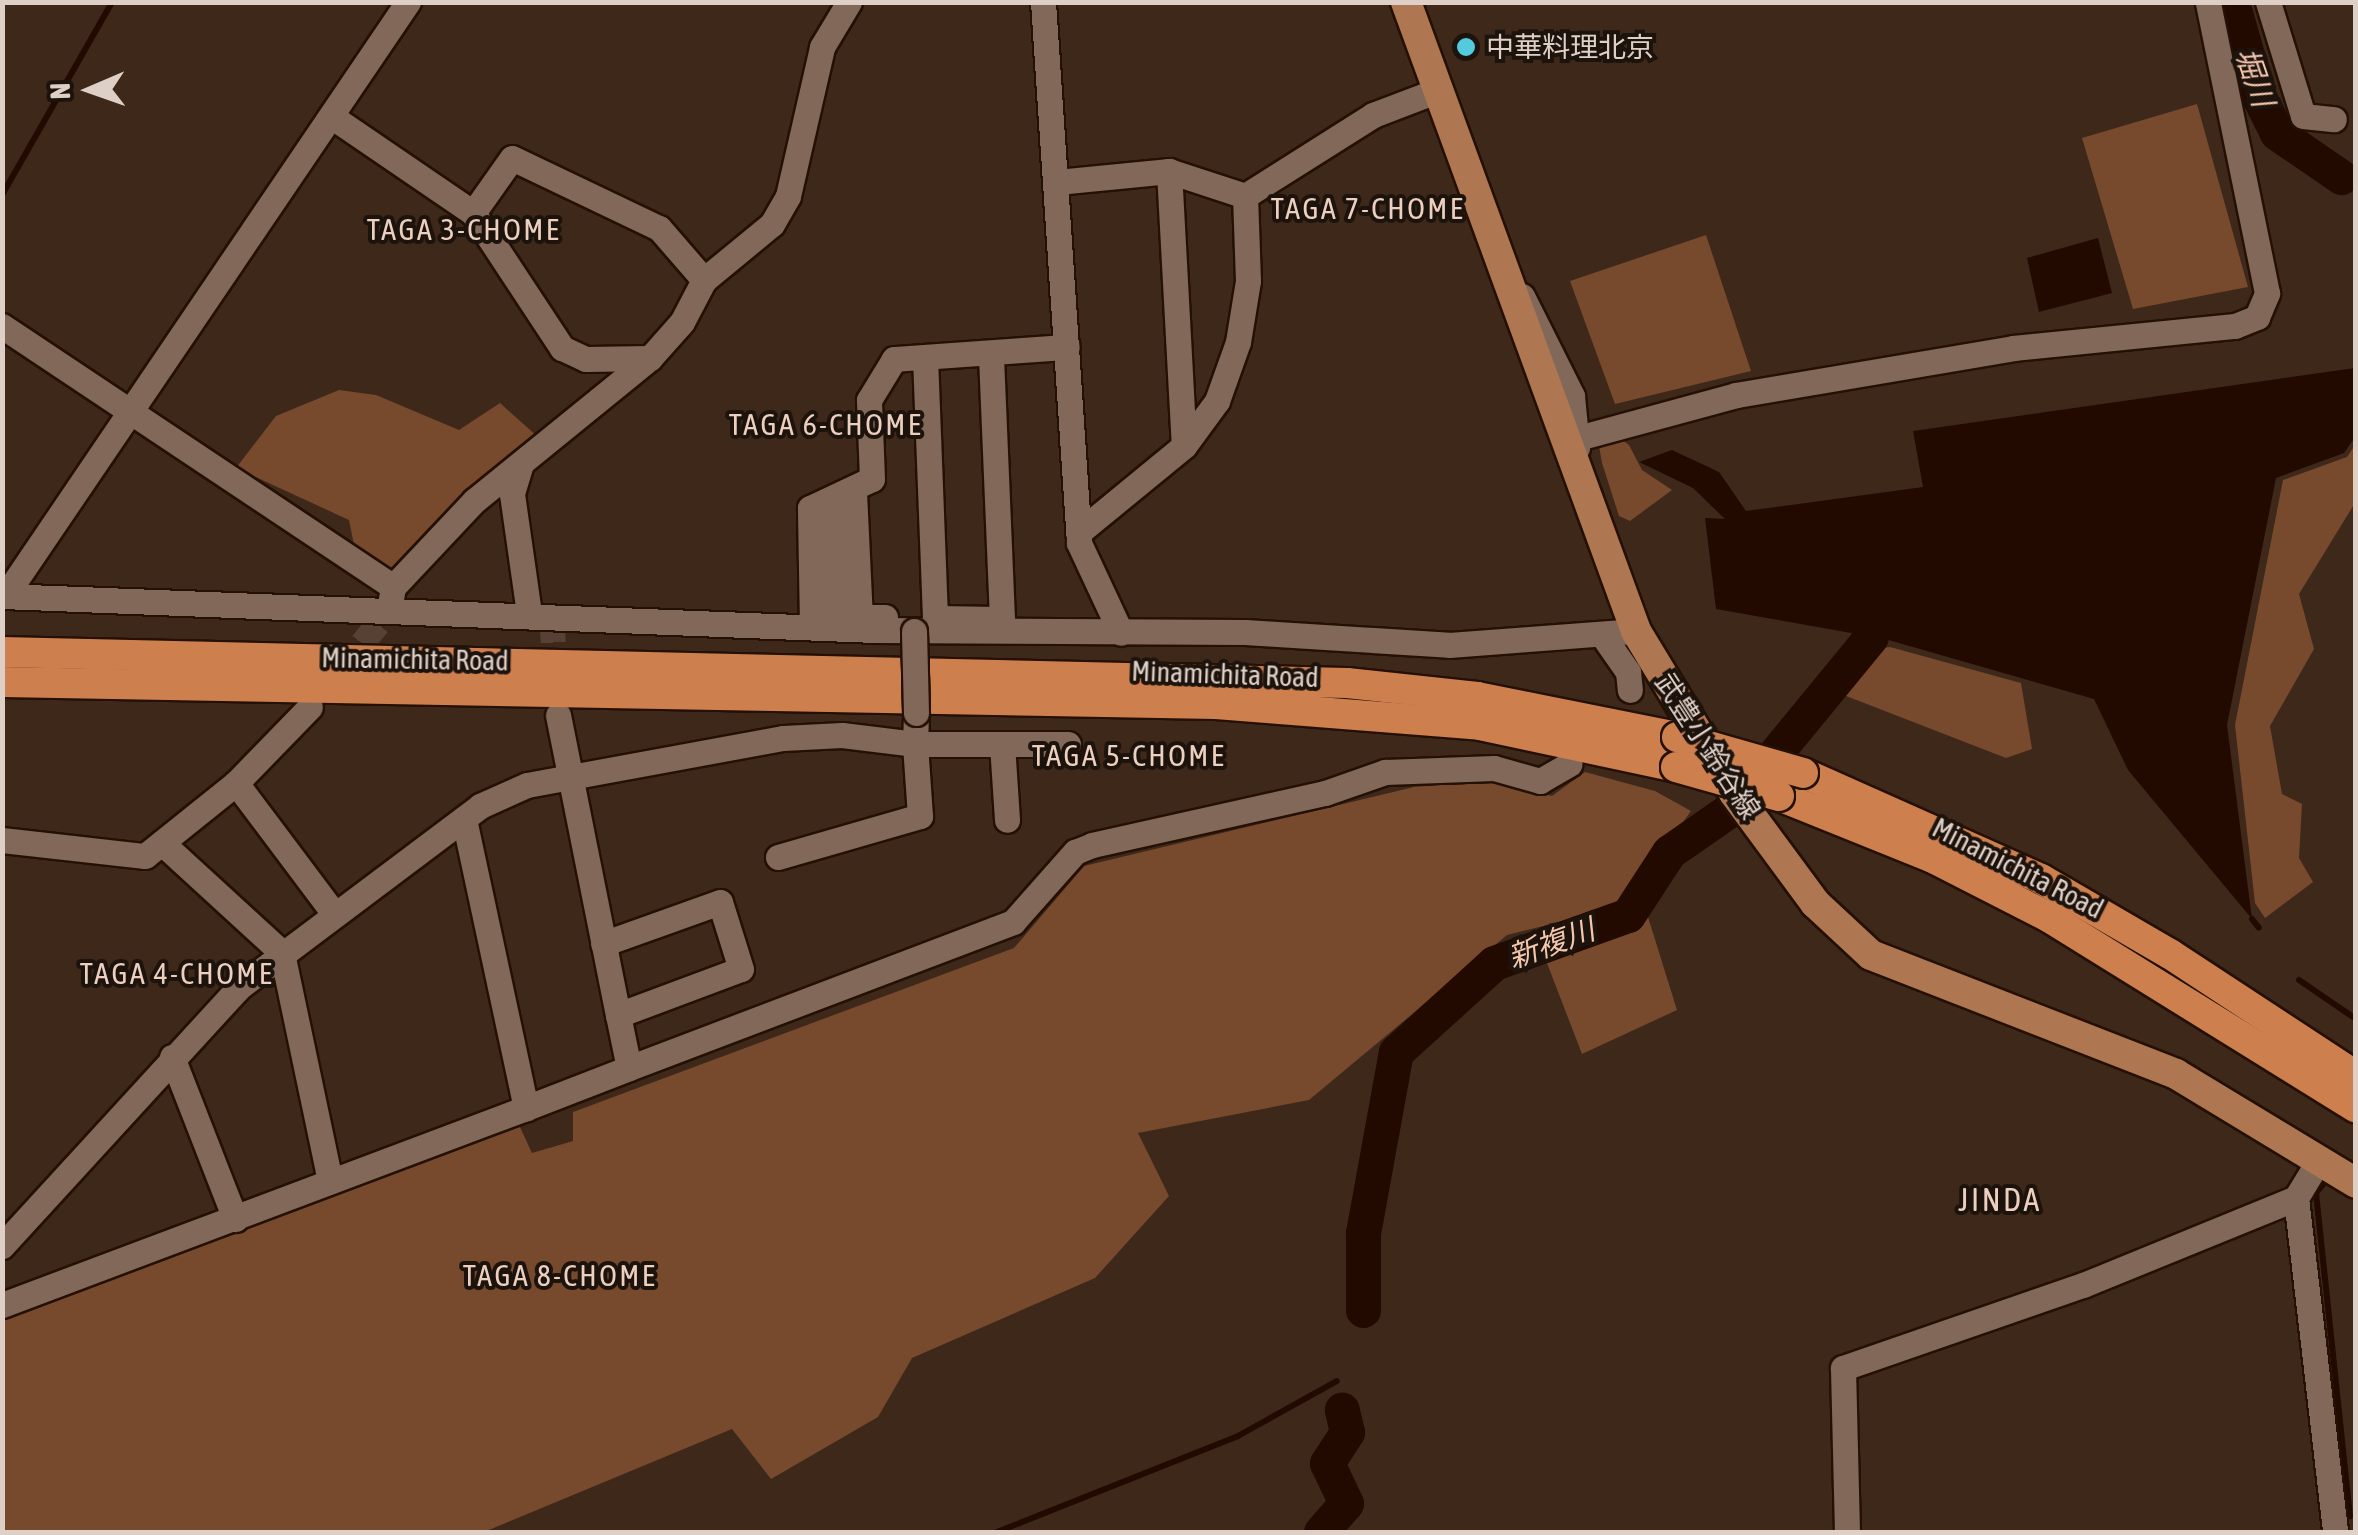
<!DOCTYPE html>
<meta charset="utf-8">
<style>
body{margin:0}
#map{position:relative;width:2358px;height:1535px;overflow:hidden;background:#3e281a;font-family:"Asap Condensed","Noto Sans JP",sans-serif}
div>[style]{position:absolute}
.green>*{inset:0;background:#77492d}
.water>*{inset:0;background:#230a00}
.stream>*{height:6px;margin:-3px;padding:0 3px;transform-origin:3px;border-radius:3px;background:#230a00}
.river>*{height:35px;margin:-17.5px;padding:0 17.5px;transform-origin:17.5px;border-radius:17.5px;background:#230a00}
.minor-tunnel>*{height:25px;margin-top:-12.5px;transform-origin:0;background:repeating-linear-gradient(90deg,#564134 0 25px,transparent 0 37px)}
.roads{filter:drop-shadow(2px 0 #241004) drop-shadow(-2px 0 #241004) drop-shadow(0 2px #241004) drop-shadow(0 -2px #241004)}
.minor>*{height:25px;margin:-12.5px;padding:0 12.5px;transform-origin:12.5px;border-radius:12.5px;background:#816859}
.major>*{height:30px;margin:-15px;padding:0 15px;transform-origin:15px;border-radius:15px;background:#af7652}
.highway>*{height:30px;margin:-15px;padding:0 15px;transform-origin:15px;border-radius:15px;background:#cd7f4e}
.bridges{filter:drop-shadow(2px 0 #241004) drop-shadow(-2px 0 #241004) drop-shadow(0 2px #241004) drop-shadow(0 -2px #241004)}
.minor-bridge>*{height:25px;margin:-12.5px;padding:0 12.5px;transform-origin:12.5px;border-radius:12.5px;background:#816859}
.highway-bridge>*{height:30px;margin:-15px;padding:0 15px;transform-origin:15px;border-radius:15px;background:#cd7f4e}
.dots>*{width:28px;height:28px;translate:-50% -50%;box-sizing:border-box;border:5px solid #1d130d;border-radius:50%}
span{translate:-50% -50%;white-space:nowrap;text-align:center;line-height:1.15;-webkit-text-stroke:8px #1d130d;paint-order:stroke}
.poi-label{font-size:28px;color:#dfd0c7}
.left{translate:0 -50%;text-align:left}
.street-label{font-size:28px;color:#dfd0c7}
.water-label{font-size:30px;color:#f3c6ac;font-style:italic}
.neighbourhood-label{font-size:30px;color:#eccfbe;letter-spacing:2.5px}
.quarter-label{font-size:32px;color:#eccfbe;letter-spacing:2.5px}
.frame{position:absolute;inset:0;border:5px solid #dfd0c7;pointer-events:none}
.north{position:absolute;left:40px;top:40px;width:100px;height:100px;-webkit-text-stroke:8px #1d130d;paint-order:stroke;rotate:268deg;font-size:28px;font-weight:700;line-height:40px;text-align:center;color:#dfd0c7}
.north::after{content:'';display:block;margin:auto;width:35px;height:45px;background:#dfd0c7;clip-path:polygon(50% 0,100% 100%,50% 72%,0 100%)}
</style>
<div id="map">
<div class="green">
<i style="clip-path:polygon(2197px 104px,2248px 287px,2133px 309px,2082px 138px)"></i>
<i style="clip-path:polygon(1706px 235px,1751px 371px,1615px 404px,1570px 281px)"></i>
<i style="clip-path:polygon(339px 390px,376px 395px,459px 430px,500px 403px,538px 437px,457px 502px,392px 574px,356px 555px,349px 520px,236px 468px,276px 416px)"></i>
<i style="clip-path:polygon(1614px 434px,1629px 445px,1642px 470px,1672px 490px,1630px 521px,1619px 516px,1602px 463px,1598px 440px)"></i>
<i style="clip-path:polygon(2355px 445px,2355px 503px,2299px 594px,2314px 649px,2270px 726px,2282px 794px,2302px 804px,2299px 858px,2313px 882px,2265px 918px,2255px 903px,2235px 725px,2283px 480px,2347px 457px)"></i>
<i style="clip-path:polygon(1890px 647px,2021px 683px,2032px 749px,2006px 758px,1841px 694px,1868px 650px)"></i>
<i style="clip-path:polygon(1585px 772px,1655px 791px,1691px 811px,1622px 907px,1507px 935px,1309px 1100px,1138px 1133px,1169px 1196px,1095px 1278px,912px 1358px,878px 1417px,771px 1479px,732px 1429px,484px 1532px,3px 1532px,3px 1316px,519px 1125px,532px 1153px,573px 1141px,573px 1112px,1014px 948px,1084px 866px,1414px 787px,1495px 780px,1552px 796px)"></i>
<i style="clip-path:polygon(1648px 917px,1677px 1010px,1582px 1054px,1545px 958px)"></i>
</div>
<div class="water">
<i style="clip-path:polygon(2098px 238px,2112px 293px,2039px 312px,2027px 258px)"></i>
<i style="clip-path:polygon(2355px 368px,2355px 437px,2344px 453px,2276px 478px,2227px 725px,2252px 919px,2128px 770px,2094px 699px,1885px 639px,1716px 609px,1705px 518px,1725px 519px,1693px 488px,1639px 462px,1672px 450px,1719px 472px,1746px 511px,1923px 487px,1913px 431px)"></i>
</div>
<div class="stream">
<i style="left:2px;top:195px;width:222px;rotate:-60.3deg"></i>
<i style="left:2252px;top:919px;width:11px;rotate:52deg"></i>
<i style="left:2299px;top:980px;width:69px;rotate:34.4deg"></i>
<i style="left:2324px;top:1183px;width:13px;rotate:129deg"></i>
<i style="left:2316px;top:1193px;width:325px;rotate:84deg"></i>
<i style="left:997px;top:1532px;width:259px;rotate:-21.7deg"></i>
<i style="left:1238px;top:1436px;width:113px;rotate:-29.1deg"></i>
</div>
<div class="river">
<i style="left:2232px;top:2px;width:99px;rotate:74.1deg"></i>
<i style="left:2259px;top:97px;width:40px;rotate:63.4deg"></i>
<i style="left:2277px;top:133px;width:78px;rotate:34.5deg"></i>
<i style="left:1363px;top:1310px;width:77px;rotate:-90deg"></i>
<i style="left:1363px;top:1233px;width:184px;rotate:-79.7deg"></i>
<i style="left:1396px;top:1052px;width:132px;rotate:-42.2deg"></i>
<i style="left:1494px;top:963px;width:142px;rotate:-19.7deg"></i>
<i style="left:1628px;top:915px;width:75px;rotate:-56.9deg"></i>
<i style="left:1669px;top:852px;width:72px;rotate:-34.8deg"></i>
<i style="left:1728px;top:811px;width:225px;rotate:-50.6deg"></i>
<i style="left:1321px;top:1532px;width:38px;rotate:-49deg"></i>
<i style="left:1346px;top:1503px;width:44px;rotate:-115.4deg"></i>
<i style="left:1327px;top:1463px;width:37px;rotate:-57deg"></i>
<i style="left:1347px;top:1432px;width:23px;rotate:-103deg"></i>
</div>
<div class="minor-tunnel">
<i style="left:552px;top:617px;width:63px;rotate:87.3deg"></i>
<i style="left:339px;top:672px;width:80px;rotate:-51.1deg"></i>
</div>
<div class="roads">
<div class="minor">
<i style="left:1043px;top:2px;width:542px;rotate:86.19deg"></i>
<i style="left:1079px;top:543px;width:99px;rotate:65deg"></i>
<i style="left:2268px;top:2px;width:119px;rotate:72.9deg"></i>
<i style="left:2303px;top:116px;width:31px;rotate:6deg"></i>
<i style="left:331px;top:116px;width:172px;rotate:34.3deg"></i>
<i style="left:473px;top:213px;width:162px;rotate:56.6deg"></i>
<i style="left:562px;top:348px;width:26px;rotate:25deg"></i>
<i style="left:586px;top:359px;width:64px;rotate:-0.9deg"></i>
<i style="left:1169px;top:171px;width:80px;rotate:18.2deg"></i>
<i style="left:1245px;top:196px;width:151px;rotate:-32.3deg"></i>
<i style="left:1373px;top:115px;width:67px;rotate:-20.9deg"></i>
<i style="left:1057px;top:182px;width:113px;rotate:-5.6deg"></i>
<i style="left:1169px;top:171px;width:275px;rotate:86.9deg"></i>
<i style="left:1184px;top:446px;width:137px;rotate:140.6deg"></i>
<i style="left:473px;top:213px;width:67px;rotate:-54.7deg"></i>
<i style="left:512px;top:158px;width:163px;rotate:25.5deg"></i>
<i style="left:659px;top:228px;width:69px;rotate:49.1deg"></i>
<i style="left:1522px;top:296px;width:112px;rotate:63.4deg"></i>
<i style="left:1572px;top:396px;width:52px;rotate:84.5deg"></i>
<i style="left:2px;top:326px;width:470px;rotate:33.7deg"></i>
<i style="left:925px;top:357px;width:261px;rotate:87.8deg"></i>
<i style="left:935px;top:618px;width:67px;rotate:0.9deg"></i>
<i style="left:1002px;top:619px;width:266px;rotate:-92.4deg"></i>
<i style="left:1567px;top:441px;width:175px;rotate:-15.2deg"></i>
<i style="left:1736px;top:395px;width:281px;rotate:-9.6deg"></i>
<i style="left:2013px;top:348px;width:223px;rotate:-5.7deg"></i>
<i style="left:2235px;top:326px;width:24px;rotate:-22deg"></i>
<i style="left:2257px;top:317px;width:26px;rotate:-67deg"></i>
<i style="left:2267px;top:293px;width:297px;rotate:-101.5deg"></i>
<i style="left:1184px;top:446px;width:56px;rotate:-53.7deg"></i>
<i style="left:1217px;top:401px;width:63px;rotate:-70.4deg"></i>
<i style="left:1238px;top:342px;width:62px;rotate:-80.7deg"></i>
<i style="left:1248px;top:281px;width:85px;rotate:-92deg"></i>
<i style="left:520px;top:467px;width:28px;rotate:107deg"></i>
<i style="left:512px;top:494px;width:121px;rotate:81.9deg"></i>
<i style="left:854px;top:492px;width:125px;rotate:87.3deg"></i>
<i style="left:860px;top:617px;width:25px"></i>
<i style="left:833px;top:500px;width:116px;rotate:88.5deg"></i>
<i style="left:836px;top:616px;width:24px;rotate:2deg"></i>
<i style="left:2px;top:596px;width:873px;rotate:2.23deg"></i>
<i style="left:874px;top:630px;width:371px;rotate:0.3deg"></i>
<i style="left:1245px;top:632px;width:204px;rotate:3.6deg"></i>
<i style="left:1449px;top:645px;width:188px;rotate:-4.3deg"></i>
<i style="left:5px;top:596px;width:718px;rotate:-55.85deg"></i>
<i style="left:389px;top:610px;width:23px;rotate:-80deg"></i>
<i style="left:393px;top:587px;width:118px;rotate:-46.7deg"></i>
<i style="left:474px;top:501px;width:227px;rotate:-39.1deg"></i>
<i style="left:650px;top:358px;width:48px;rotate:-48.4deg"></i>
<i style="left:682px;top:322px;width:47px;rotate:-62.4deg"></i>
<i style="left:704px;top:280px;width:88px;rotate:-39.5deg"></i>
<i style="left:772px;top:224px;width:32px;rotate:-60deg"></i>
<i style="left:788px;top:196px;width:153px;rotate:-77.1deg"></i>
<i style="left:822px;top:47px;width:52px;rotate:-59deg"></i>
<i style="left:812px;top:626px;width:118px;rotate:-91deg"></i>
<i style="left:810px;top:508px;width:68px;rotate:-25.1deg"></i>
<i style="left:872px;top:479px;width:79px;rotate:-92.2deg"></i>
<i style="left:869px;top:400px;width:48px;rotate:-58.6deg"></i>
<i style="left:894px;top:359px;width:173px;rotate:-4deg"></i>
<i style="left:1603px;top:636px;width:44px;rotate:55.2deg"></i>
<i style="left:1628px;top:672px;width:18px;rotate:84deg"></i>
<i style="left:558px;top:715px;width:306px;rotate:78.7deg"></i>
<i style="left:1002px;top:744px;width:76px;rotate:86.2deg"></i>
<i style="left:236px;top:783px;width:161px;rotate:53.1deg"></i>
<i style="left:464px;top:819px;width:296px;rotate:77.9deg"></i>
<i style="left:526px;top:1108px;width:110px;rotate:-21.2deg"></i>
<i style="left:629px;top:1068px;width:54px;rotate:-101.7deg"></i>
<i style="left:618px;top:1015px;width:131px;rotate:-20.5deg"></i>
<i style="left:741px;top:969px;width:70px;rotate:-107.4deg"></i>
<i style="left:720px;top:902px;width:124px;rotate:160.3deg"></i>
<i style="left:2px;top:840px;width:144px;rotate:6.4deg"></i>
<i style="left:145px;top:856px;width:117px;rotate:-38.7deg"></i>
<i style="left:236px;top:783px;width:106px;rotate:-45.8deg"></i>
<i style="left:162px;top:843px;width:163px;rotate:42.5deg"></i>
<i style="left:282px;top:953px;width:233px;rotate:78.1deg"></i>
<i style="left:778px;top:857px;width:148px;rotate:-16.1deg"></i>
<i style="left:920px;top:816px;width:72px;rotate:-94deg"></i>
<i style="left:915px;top:744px;width:153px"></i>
<i style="left:172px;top:1057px;width:174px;rotate:68.7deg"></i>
<i style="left:629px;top:1068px;width:411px;rotate:-20.8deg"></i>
<i style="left:1013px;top:922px;width:94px;rotate:-48.5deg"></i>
<i style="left:1075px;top:852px;width:18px;rotate:-22deg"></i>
<i style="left:1092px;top:845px;width:239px;rotate:-12.6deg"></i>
<i style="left:1325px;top:793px;width:64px;rotate:-19.3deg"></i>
<i style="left:1385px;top:772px;width:109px;rotate:-2.1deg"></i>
<i style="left:1494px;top:768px;width:48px;rotate:15.8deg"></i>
<i style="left:1540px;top:781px;width:34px;rotate:-30deg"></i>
<i style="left:2296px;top:1198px;width:336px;rotate:83.3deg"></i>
<i style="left:2px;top:1246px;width:350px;rotate:-47.5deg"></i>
<i style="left:238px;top:988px;width:303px;rotate:-36.9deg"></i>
<i style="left:480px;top:806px;width:51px;rotate:-24.1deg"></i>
<i style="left:527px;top:785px;width:260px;rotate:-10.4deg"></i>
<i style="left:783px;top:738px;width:59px;rotate:-2.9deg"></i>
<i style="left:842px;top:735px;width:74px;rotate:7deg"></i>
<i style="left:915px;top:744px;width:31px;rotate:-88deg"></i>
<i style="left:2px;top:1305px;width:560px;rotate:-20.6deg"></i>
<i style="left:1847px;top:1532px;width:164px;rotate:-91.4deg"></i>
<i style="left:1843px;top:1368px;width:254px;rotate:-19.1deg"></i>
<i style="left:2083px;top:1285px;width:230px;rotate:-22.2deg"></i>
<i style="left:2296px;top:1198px;width:44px;rotate:-58.8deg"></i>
</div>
<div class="major">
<i style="left:1406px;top:2px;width:670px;rotate:69.91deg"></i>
<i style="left:1636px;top:631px;width:189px;rotate:58.8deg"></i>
<i style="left:1734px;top:793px;width:137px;rotate:53.6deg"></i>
<i style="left:1815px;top:903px;width:76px;rotate:42.9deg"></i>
<i style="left:1871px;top:955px;width:327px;rotate:21.3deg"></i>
<i style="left:2176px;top:1074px;width:210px;rotate:31.2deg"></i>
</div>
<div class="highway">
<i style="left:2px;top:652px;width:1345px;rotate:1.32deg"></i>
<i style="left:1347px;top:683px;width:131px;rotate:6.1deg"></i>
<i style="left:1477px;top:697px;width:204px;rotate:11.3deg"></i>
<i style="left:2px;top:682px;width:1214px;rotate:1.04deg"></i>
<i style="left:1216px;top:704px;width:265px;rotate:4.5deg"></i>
<i style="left:1480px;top:725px;width:200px;rotate:12.1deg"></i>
<i style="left:1803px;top:773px;width:261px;rotate:24deg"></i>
<i style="left:2041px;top:879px;width:149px;rotate:30.2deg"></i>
<i style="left:2170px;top:954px;width:222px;rotate:33.3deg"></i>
<i style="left:1779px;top:796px;width:166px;rotate:21.9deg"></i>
<i style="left:1933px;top:858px;width:131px;rotate:27.1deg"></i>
<i style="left:2050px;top:918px;width:360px;rotate:31.8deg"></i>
</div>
</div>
<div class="bridges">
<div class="minor-bridge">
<i style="left:914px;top:631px;width:82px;rotate:88.6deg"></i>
</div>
<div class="highway-bridge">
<i style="left:1677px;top:737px;width:131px;rotate:15.9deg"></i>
<i style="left:1676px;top:767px;width:107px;rotate:15.7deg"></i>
</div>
</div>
<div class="dots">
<i style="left:1466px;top:47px;background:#54cade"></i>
</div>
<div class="poi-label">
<span class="left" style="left:1486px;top:47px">中華料理北京</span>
</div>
<div class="street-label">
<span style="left:415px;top:659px;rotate:1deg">Minamichita Road</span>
<span style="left:1225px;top:674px;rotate:2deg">Minamichita Road</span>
<span style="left:1708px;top:746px;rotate:57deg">武豊小鈴谷線</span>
<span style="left:2018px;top:868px;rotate:27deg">Minamichita Road</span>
</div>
<div class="water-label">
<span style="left:2255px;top:77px;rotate:71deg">堀川</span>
<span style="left:1551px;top:943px;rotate:-20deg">新複川</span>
</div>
<div class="neighbourhood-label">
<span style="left:1368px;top:208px">TAGA 7-CHOME</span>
<span style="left:464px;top:229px">TAGA 3-CHOME</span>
<span style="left:826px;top:424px">TAGA 6-CHOME</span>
<span style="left:1129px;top:755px">TAGA 5-CHOME</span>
<span style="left:177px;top:973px">TAGA 4-CHOME</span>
<span style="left:560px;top:1275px">TAGA 8-CHOME</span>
</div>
<div class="quarter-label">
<span style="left:2000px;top:1200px">JINDA</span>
</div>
<div class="frame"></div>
<div class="north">N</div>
</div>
